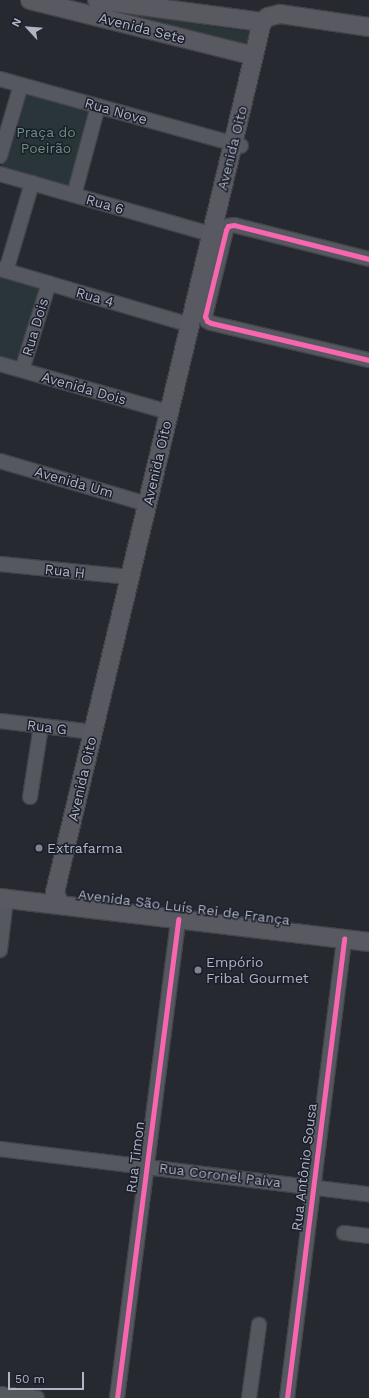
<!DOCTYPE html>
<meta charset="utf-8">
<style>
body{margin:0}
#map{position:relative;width:369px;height:1398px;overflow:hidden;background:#272931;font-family:"Work Sans",sans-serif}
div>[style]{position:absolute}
.green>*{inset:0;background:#293539}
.roads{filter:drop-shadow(1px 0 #43444a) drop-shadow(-1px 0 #43444a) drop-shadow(0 1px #43444a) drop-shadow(0 -1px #43444a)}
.minor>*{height:14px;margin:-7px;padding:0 7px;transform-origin:7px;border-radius:7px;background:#565860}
.major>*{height:18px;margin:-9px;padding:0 9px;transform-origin:9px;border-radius:9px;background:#595a61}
.cycleway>*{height:5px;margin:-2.5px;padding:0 2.5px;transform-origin:2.5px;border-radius:2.5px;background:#f766af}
.dots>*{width:11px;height:11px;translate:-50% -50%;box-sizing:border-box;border:2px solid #1b1e2b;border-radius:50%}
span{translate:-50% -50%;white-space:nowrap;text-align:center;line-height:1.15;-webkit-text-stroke:3px #1b1e2b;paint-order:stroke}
.street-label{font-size:14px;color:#b0b4c3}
.park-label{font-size:14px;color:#6b907b}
.poi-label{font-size:14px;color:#b0b4c3}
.left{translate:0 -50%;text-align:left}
.north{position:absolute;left:8px;top:8px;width:40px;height:40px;-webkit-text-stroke:3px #1b1e2b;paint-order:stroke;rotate:296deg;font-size:11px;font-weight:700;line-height:16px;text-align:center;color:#b0b4c3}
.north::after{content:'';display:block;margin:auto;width:14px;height:18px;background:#b0b4c3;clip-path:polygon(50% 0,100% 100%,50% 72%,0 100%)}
.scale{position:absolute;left:8px;top:1372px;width:76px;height:18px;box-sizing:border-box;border:2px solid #b0b4c3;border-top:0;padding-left:5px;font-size:12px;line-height:14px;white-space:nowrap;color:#b0b4c3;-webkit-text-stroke:3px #1b1e2b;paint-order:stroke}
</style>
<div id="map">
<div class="green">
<i style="clip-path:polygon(45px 1px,251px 32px,247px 49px)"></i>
<i style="clip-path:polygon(20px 92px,91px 113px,71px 191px,0 168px)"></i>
<i style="clip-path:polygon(0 276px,40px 288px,17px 364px,0 359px)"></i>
</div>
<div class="roads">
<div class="minor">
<i style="left:0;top:79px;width:250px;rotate:15.5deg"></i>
<i style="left:0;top:156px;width:74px;rotate:-73.5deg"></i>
<i style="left:0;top:174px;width:219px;rotate:15.9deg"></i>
<i style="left:74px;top:195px;width:92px;rotate:-74.9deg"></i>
<i style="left:369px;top:259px;width:139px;rotate:-165.9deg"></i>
<i style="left:234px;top:225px;width:6px;rotate:171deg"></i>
<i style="left:228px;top:226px;width:4px;rotate:117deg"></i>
<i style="left:226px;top:230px;width:89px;rotate:103.7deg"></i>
<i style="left:205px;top:316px;width:5px;rotate:68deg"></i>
<i style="left:207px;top:321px;width:4px;rotate:27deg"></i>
<i style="left:211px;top:323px;width:162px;rotate:13.2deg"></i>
<i style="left:0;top:269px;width:198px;rotate:16.4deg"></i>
<i style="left:6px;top:271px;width:92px;rotate:-73.5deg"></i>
<i style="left:0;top:364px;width:176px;rotate:15.9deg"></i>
<i style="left:22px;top:370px;width:91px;rotate:-72.8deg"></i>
<i style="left:0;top:461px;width:153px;rotate:16.3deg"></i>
<i style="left:0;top:564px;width:131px;rotate:5.7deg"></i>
<i style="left:0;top:721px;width:94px;rotate:6.7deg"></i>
<i style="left:30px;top:797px;width:72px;rotate:-81.2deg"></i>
<i style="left:0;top:950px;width:51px;rotate:-83.3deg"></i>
<i style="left:0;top:1149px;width:372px;rotate:7deg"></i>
<i style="left:344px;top:1233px;width:25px;rotate:7deg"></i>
<i style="left:0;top:1394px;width:37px;rotate:6deg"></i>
<i style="left:117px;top:1398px;width:483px;rotate:-82.7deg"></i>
<i style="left:249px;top:1398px;width:74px;rotate:-82.2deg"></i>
<i style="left:287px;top:1398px;width:463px;rotate:-82.9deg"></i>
</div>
<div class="major">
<i style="left:30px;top:0;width:231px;rotate:14deg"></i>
<i style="left:97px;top:0;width:166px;rotate:7.6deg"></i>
<i style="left:262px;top:22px;width:8px;rotate:-40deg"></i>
<i style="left:268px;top:17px;width:12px;rotate:-14deg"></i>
<i style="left:280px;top:14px;width:90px;rotate:8.3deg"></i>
<i style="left:0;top:898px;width:372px;rotate:6.8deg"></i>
<i style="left:59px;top:904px;width:13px;rotate:-108deg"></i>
<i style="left:55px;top:892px;width:894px;rotate:-76.62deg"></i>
</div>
</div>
<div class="cycleway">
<i style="left:369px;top:259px;width:139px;rotate:-165.9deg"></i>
<i style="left:234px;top:225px;width:6px;rotate:171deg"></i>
<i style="left:228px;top:226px;width:4px;rotate:117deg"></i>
<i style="left:226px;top:230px;width:89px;rotate:103.7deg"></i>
<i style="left:205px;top:316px;width:5px;rotate:68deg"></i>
<i style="left:207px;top:321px;width:4px;rotate:27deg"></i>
<i style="left:211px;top:323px;width:162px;rotate:13.2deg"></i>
<i style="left:117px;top:1398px;width:483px;rotate:-82.7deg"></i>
<i style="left:287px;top:1398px;width:463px;rotate:-82.9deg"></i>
</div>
<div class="dots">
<i style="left:39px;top:848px;background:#808390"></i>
<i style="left:198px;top:970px;background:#808390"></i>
</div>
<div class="street-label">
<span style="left:142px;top:28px;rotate:14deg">Avenida Sete</span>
<span style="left:116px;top:111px;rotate:16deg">Rua Nove</span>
<span style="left:232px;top:148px;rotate:-76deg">Avenida Oito</span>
<span style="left:105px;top:204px;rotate:16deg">Rua 6</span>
<span style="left:95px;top:297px;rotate:16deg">Rua 4</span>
<span style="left:35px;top:327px;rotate:-73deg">Rua Dois</span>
<span style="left:84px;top:388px;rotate:16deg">Avenida Dois</span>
<span style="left:157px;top:463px;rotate:-77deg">Avenida Oito</span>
<span style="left:74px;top:482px;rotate:16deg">Avenida Um</span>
<span style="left:65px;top:571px;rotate:6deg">Rua H</span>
<span style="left:47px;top:727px;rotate:7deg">Rua G</span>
<span style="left:82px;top:779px;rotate:-77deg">Avenida Oito</span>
<span style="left:184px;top:907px;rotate:7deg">Avenida São Luís Rei de França</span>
<span style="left:135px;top:1157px;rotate:-83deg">Rua Timon</span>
<span style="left:304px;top:1167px;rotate:-83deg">Rua Antônio Sousa</span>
<span style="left:220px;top:1175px;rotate:7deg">Rua Coronel Paiva</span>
</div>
<div class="park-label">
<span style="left:46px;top:140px">Praça do<br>Poeirão</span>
</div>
<div class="poi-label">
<span class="left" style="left:47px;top:848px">Extrafarma</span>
<span class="left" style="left:206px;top:970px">Empório<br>Fribal Gourmet</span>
</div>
<div class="north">N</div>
<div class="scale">50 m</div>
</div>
